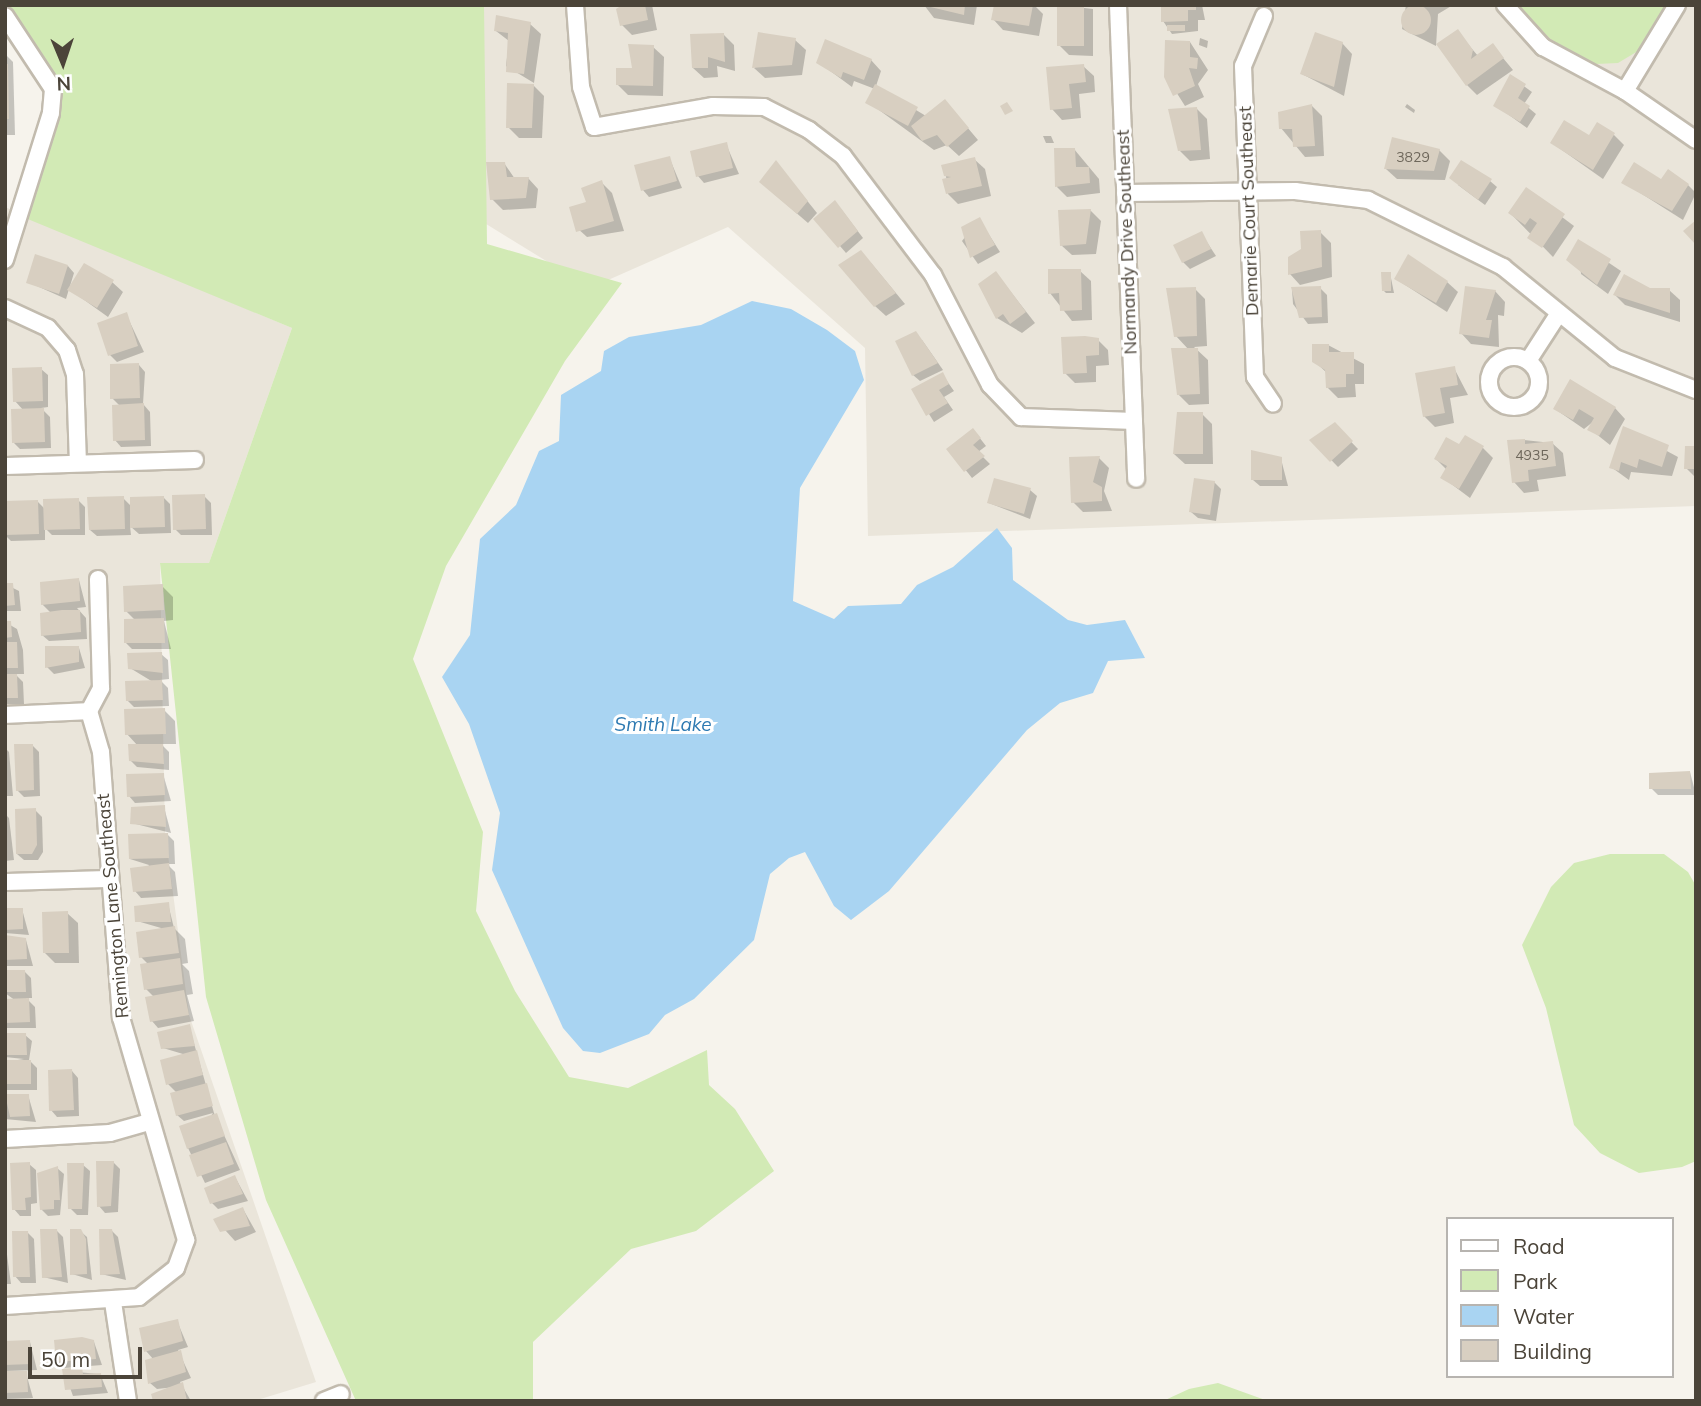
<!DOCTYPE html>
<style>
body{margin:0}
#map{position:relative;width:1701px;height:1406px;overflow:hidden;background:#f6f3ec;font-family:Mulish,sans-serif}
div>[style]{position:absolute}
.residential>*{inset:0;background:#eae5da}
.green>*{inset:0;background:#d2eab5}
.water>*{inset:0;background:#a9d4f2}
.shadow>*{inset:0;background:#0003}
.building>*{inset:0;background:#d8cfc1}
.round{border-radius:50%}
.roads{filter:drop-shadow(2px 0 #c2bbae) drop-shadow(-2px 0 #c2bbae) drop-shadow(0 2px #c2bbae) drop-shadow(0 -2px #c2bbae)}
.street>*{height:16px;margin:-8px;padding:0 8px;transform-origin:8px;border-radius:8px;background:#fff}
.street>.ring{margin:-8px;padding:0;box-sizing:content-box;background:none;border:16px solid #fff;border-radius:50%}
span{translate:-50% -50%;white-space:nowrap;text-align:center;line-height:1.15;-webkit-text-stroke:6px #fff;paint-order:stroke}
.number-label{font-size:14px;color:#6e675b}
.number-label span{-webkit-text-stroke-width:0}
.street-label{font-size:18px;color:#4b4439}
.water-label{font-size:19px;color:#2e7ab2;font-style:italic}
.frame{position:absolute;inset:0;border:7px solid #4b4439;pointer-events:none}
.legend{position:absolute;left:1446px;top:1217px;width:228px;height:161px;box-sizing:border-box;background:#fff;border:2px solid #b7b4b0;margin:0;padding:9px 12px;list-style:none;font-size:21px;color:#4b4439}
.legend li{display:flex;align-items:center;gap:14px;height:35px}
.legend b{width:35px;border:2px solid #b7b4b0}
.north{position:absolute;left:28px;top:28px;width:70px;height:70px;-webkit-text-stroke:5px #fff;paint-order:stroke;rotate:178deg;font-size:19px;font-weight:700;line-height:28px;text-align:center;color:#4b4439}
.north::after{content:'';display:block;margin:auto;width:24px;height:32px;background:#4b4439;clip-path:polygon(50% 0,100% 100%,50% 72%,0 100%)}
.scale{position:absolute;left:28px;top:1347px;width:114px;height:32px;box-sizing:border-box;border:4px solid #4b4439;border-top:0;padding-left:9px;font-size:21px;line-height:24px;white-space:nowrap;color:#4b4439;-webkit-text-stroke:5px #fff;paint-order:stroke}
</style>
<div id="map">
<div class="residential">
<i style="clip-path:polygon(446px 5px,1696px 5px,1696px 506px,868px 536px,865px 348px,728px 227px,590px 288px,449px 201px)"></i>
<i style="clip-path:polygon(5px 207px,292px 328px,209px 563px,160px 564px,165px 832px,189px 1015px,316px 1382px,254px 1401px,5px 1401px)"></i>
</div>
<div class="green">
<i style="clip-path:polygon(5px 5px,484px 5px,487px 244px,622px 283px,565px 361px,446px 566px,413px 659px,483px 832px,476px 911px,515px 991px,569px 1077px,628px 1088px,707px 1050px,709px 1085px,735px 1109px,774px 1171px,696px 1231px,631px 1249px,533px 1342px,533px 1401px,356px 1401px,266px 1200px,206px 997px,160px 563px,209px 563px,292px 328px,18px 215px,53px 89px,5px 16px)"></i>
<i style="clip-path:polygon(1517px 5px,1668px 5px,1638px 51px,1618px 63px,1596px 64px,1556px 45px)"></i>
<i style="clip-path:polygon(1610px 854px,1664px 854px,1688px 872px,1696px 886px,1696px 1161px,1682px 1167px,1639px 1173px,1600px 1153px,1574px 1125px,1546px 1008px,1522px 945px,1551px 887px,1574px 863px)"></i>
<i style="clip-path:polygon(1218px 1383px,1268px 1401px,1163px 1401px,1189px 1389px)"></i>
</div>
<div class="water">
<i style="clip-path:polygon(752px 301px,791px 309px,827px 330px,855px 351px,864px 380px,800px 488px,793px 601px,834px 619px,848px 606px,901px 604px,917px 585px,953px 567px,997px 528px,1012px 548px,1013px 580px,1068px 620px,1087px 625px,1125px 620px,1145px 658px,1108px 661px,1093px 693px,1060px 703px,1027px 730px,889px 891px,851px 920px,834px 906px,805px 852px,789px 858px,770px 874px,754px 940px,694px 999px,665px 1015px,649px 1034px,600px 1053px,583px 1051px,563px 1028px,492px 870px,500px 813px,469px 724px,442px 677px,470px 635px,480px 539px,516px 505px,539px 451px,559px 441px,561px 395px,601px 371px,604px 351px,629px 337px,701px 325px)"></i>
</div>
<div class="shadow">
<i style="clip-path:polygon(622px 5px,652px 5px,657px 30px,632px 35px,622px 25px)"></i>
<i style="clip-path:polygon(924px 5px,977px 5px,974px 25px,934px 18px)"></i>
<i style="clip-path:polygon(995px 5px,1034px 5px,1043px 14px,1039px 36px,1003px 30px,993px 19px)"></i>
<i style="clip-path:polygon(1059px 5px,1093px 9px,1093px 56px,1069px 55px,1059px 45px)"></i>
<i style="clip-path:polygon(1169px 5px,1202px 5px,1205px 20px,1198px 20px,1198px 31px,1172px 34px,1163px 21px)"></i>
<i style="clip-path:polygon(1406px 5px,1453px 5px,1438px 14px,1436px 46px,1402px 29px)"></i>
<i style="clip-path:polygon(530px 24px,541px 34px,534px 83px,506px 66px,509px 41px,496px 31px)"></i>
<i style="clip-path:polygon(1457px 31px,1478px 56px,1493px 46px,1513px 70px,1477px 95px,1467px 85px)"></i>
<i style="clip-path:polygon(723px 34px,734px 45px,735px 71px,717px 66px,718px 77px,704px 78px,693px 68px)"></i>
<i style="clip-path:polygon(1200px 38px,1208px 41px,1207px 48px,1199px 45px)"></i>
<i style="clip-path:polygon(795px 40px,806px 50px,802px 75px,765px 78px,754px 68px)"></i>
<i style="clip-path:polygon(1190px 42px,1208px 70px,1198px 84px,1204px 97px,1185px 106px,1166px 76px)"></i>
<i style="clip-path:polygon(1342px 43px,1352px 54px,1344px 96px,1302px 74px)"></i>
<i style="clip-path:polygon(653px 47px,664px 57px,663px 96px,628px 95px,618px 85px)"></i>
<i style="clip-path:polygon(5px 54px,13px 62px,15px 135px,5px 135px)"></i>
<i style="clip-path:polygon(871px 60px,881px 71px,876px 86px,926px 116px,945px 101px,978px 140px,959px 156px,947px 145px,934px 150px,868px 102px,875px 89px,854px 81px,852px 87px,818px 62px)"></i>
<i style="clip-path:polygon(1083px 66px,1094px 76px,1095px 92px,1079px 94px,1081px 118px,1062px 120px,1052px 109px,1048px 69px)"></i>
<i style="clip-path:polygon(1510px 76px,1532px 92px,1524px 104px,1536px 114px,1527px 128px,1495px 105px)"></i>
<i style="clip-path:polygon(533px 85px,544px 96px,542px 138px,519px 138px,508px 127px)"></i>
<i style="clip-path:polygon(1407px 104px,1415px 110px,1414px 113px,1405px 107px)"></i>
<i style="clip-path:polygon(1312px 106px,1322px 116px,1324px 156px,1305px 157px,1281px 128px)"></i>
<i style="clip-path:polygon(1196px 108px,1207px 119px,1210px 159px,1190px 161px,1180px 151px)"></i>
<i style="clip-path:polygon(1614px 135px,1624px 145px,1603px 179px,1552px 143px)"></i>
<i style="clip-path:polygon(1043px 136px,1051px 136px,1054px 143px,1046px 143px)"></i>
<i style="clip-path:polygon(726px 144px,739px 174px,704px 183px,698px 176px)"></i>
<i style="clip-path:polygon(1074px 149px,1099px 179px,1100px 193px,1067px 197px,1057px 187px)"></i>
<i style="clip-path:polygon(1439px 150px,1450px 161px,1445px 180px,1397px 179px,1386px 169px)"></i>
<i style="clip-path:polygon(669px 157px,682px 188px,649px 197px,643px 190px)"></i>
<i style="clip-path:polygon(974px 159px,985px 169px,991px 196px,958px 204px,948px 194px,946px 176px)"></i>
<i style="clip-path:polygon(776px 162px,817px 213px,808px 223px,772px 192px)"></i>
<i style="clip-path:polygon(504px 163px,515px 179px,528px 178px,538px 189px,536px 208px,503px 210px,492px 199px)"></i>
<i style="clip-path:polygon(1490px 181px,1497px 187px,1485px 205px,1458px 185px)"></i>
<i style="clip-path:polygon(1662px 181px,1688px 185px,1696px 193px,1683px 220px,1623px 182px)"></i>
<i style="clip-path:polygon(601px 182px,612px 193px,624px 231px,587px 237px,576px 227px)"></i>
<i style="clip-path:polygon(1526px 190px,1574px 226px,1553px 257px,1510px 213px)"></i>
<i style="clip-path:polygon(841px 209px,863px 238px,846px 253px,840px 246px)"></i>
<i style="clip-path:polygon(1090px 210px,1101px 221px,1096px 254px,1072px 255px,1061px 245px)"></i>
<i style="clip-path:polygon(979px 219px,1000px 252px,978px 264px,962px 241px)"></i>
<i style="clip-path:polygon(1320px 232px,1331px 243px,1332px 277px,1300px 285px,1290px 274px)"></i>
<i style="clip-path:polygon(1201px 233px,1216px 256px,1190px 269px,1183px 262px)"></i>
<i style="clip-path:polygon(1578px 242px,1621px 271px,1608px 294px,1581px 274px)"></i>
<i style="clip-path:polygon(871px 263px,905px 304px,886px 316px,875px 306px)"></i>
<i style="clip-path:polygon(68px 266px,74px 273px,70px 286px,112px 282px,123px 292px,108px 317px,69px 289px,66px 299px,28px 282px)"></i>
<i style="clip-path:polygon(1080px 271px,1091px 281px,1092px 320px,1072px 321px,1050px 293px)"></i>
<i style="clip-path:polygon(996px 273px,1035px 323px,1022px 333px,997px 318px)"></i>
<i style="clip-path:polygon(1390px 273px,1394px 293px,1386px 293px,1383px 290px)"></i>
<i style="clip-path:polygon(1396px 279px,1447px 282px,1458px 292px,1447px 312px)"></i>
<i style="clip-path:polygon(1320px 288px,1327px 295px,1328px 323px,1308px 324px,1293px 304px,1292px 289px)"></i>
<i style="clip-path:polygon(1195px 289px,1205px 299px,1207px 346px,1194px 347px,1208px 360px,1209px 404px,1189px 405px,1178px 394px,1189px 350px,1176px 336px)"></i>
<i style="clip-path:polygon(1669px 290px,1680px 300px,1680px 322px,1625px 305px,1615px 295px)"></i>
<i style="clip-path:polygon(1495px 291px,1505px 302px,1504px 316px,1498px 315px,1499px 347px,1471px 344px,1461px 333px)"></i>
<i style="clip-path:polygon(126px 314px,144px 352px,117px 362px,110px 355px)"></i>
<i style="clip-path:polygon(922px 340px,943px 370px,920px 381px,913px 375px)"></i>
<i style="clip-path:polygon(1098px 340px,1108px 350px,1109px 365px,1096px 366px,1096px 382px,1075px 383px,1065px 373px)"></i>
<i style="clip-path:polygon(1328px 345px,1364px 364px,1364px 384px,1355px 384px,1356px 397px,1338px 398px,1327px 387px,1327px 373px,1314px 361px)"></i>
<i style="clip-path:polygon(139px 365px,145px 372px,143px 404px,150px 412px,151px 446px,121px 447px,115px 440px,120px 406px,112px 398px)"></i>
<i style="clip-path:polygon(1454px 368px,1468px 395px,1450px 398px,1454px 423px,1435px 427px,1424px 416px,1417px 374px)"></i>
<i style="clip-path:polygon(41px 369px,48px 375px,48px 407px,41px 408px,50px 417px,51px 448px,20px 449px,14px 443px,24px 411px,15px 401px)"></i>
<i style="clip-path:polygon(942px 374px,954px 391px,944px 397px,953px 410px,934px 422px,914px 390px)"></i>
<i style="clip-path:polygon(1615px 408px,1625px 419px,1610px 445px,1590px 429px,1594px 421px,1584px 429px,1555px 409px)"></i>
<i style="clip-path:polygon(1202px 414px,1212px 424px,1213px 464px,1185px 464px,1174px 454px)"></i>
<i style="clip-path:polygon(1335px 425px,1358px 449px,1338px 467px,1312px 440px)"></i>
<i style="clip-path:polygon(1624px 428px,1678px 457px,1672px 476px,1631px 472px,1629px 480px,1611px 467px)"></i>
<i style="clip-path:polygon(979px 437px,986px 446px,978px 452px,990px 464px,972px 478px,949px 449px)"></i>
<i style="clip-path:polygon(1524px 440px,1552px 443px,1563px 453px,1566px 476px,1537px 480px,1539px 491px,1524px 493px,1514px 482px)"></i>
<i style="clip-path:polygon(1460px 446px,1483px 448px,1493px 458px,1470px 498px,1442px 477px,1447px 470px,1436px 459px)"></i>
<i style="clip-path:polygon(1696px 448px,1696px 478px,1686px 468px)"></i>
<i style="clip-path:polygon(1253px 452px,1281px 459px,1288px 486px,1260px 486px,1253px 480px)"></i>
<i style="clip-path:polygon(1099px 458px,1109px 468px,1104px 491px,1112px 511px,1083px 512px,1073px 502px)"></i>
<i style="clip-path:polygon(1214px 482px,1221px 489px,1216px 521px,1198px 518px,1191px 512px)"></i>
<i style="clip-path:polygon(1030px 490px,1037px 496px,1030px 519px,989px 503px)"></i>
<i style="clip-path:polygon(204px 496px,211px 503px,212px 535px,181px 535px,175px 529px)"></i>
<i style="clip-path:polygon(163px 497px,170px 504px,171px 533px,139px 534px,130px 526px,131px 535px,97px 536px,90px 530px,123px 498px,132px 507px)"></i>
<i style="clip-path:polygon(78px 500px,85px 507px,85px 535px,52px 535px,45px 528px,45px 540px,11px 541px,5px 535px,38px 502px,45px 509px)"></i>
<i style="clip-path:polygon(79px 580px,86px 607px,77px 608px,86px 618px,87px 639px,49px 641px,42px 635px,52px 614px,42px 604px)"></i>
<i style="clip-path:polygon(5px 584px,19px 591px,21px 611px,5px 611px)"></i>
<i style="clip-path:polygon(162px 586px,173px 597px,173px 620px,164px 621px,171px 649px,132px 649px,126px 643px,135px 620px,126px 611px)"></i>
<i style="clip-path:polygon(5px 622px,17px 629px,23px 650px,24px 674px,15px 674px,23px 682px,24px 704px,5px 704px)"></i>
<i style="clip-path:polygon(79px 648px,85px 668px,54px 674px,47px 667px)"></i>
<i style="clip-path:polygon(161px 654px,168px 660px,169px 679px,160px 680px,168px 688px,169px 706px,134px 707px,127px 700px,153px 682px,130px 668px)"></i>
<i style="clip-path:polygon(164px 710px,175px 721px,176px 744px,161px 744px,169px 752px,169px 770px,137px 767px,130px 760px,138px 746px,127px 734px)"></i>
<i style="clip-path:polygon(32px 745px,39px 752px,40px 796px,24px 797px,17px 790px)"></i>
<i style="clip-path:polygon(5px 748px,9px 752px,13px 796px,5px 796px)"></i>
<i style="clip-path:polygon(1690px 772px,1696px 795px,1658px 795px,1651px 788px)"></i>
<i style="clip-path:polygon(163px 774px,171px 801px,135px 803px,129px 796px)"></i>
<i style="clip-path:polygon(164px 807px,171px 833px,132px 823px)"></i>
<i style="clip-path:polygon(35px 810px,42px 817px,43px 852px,38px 860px,24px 860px,17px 854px)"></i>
<i style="clip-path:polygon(5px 814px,9px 818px,14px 860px,5px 861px)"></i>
<i style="clip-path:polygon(167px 834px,174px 841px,175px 864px,167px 864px,175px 872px,178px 896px,141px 898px,135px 891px,149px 865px,130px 859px)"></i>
<i style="clip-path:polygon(168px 904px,174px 928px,185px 939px,188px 963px,182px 964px,189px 971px,193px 994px,187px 995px,194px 1021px,158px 1028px,152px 1021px,154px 997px,146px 989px,149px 965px,141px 957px,161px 928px,137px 921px)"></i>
<i style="clip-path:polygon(22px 909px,29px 935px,5px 933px,5px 910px)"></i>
<i style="clip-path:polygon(67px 913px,78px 923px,79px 963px,55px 963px,45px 953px)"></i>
<i style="clip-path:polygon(5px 939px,26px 940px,33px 966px,5px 966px)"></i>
<i style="clip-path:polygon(24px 971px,31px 978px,32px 998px,26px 998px,35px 1007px,36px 1028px,5px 1028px,5px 1001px,16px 1001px,5px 993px,5px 972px)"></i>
<i style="clip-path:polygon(189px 1026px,214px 1113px,240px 1170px,205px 1183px,188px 1148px,213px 1113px,184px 1121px,177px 1115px,177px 1093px,168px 1084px,183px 1054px,163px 1048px)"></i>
<i style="clip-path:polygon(5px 1035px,25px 1035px,32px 1041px,29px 1060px,37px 1068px,37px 1090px,5px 1090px,5px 1062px,24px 1059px,5px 1057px)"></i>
<i style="clip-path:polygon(72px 1071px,78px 1078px,79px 1116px,57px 1117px,51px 1110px)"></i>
<i style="clip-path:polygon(28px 1095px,36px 1122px,5px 1119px,5px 1096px)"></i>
<i style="clip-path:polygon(113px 1162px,120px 1169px,118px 1212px,105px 1213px,99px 1206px)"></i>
<i style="clip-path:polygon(29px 1164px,36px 1170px,37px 1203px,31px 1204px,31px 1216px,20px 1216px,14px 1209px)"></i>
<i style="clip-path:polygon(83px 1165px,90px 1171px,88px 1215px,77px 1215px,70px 1208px)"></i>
<i style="clip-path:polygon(57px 1168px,64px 1174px,60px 1215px,48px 1216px,41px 1209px)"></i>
<i style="clip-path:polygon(235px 1177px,248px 1201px,218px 1209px,212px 1203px)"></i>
<i style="clip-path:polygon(243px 1209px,256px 1232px,235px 1241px,216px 1220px)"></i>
<i style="clip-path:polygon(56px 1230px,63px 1237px,68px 1283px,43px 1277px)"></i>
<i style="clip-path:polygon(111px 1230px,118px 1237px,126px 1280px,101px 1274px)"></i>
<i style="clip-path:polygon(80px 1231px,87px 1237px,92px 1280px,72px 1274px)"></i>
<i style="clip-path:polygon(28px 1233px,34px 1239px,36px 1283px,21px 1283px,15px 1276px)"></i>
<i style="clip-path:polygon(5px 1240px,11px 1284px,5px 1284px)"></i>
<i style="clip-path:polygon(177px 1321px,188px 1347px,178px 1350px,191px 1378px,180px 1382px,191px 1401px,155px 1401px,175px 1387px,157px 1389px,150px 1383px,154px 1360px,146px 1351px)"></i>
<i style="clip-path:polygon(30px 1342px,37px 1370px,5px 1371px,5px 1343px)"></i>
<i style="clip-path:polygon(94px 1342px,102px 1365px,64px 1368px,57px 1361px)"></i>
<i style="clip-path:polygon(64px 1371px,100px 1374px,108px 1393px,73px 1396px)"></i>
<i style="clip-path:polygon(26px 1373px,33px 1398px,5px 1399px,5px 1377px)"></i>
</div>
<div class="building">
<i class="round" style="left:1401px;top:5px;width:30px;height:30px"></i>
<i style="clip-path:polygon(622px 5px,645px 5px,648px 20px,620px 26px,616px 9px)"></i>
<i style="clip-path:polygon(922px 5px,965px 5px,964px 15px)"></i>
<i style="clip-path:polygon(994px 5px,1033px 5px,1029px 26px,991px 20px)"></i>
<i style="clip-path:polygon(1057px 5px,1084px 5px,1084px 46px,1057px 46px)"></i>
<i style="clip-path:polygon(1161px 5px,1196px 5px,1196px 10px,1188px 10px,1188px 21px,1161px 22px)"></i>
<i style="clip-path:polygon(496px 15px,531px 22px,524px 74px,506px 72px,508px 33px,494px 31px)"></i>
<i style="clip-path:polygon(1167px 25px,1185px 25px,1185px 31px,1167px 31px)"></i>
<i style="clip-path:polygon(1458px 29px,1473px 50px,1471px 59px,1493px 43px,1504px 58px,1466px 86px,1436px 44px)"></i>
<i style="clip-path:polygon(758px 32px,796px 38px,792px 65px,752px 68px)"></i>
<i style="clip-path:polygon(1315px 32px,1343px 42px,1334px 87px,1300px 74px)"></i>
<i style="clip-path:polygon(724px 33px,725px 62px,708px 57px,708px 68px,692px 68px,690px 34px)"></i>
<i style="clip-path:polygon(825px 39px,872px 59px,864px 80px,843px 72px,841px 78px,816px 63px)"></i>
<i style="clip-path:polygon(1165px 40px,1190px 41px,1190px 57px,1198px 58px,1197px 69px,1189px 68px,1195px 86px,1173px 96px,1164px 77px)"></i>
<i style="clip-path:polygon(628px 44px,654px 45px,653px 86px,616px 85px,616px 68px,632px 68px)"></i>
<i style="clip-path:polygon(5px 64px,8px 64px,9px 119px,5px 119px)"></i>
<i style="clip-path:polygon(1084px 64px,1086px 82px,1069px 84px,1072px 108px,1050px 110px,1046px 67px)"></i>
<i style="clip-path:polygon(1510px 74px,1526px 84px,1518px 98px,1530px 106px,1520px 122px,1493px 106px)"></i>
<i style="clip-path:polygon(507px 83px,534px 84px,532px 128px,506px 128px)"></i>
<i style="clip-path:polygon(875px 84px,918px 107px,908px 126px,865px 103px)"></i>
<i style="clip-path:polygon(945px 99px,969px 128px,947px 147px,937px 135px,922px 141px,911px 126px)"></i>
<i style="clip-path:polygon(1007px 102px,1013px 111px,1005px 115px,1000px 106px)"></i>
<i style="clip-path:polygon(1312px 104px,1315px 146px,1293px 147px,1292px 129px,1279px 129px,1278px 112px)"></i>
<i style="clip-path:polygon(1197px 107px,1201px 150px,1178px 151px,1168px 109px)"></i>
<i style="clip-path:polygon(1564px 120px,1589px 135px,1597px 122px,1615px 133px,1593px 170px,1550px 143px)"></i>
<i style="clip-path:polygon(1392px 137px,1440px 149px,1434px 171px,1384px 169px)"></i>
<i style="clip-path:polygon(727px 142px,733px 168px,696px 177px,690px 151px)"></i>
<i style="clip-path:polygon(1054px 148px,1075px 148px,1076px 167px,1089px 167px,1090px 183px,1055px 187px)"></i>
<i style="clip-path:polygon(670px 156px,677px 181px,641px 191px,634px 165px)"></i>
<i style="clip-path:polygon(975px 157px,982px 186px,946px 194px,942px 179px,951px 177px,944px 176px,941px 165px)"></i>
<i style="clip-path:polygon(776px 160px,808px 201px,797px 214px,759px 182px)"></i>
<i style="clip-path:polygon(1461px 160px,1492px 179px,1478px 200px,1449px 178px)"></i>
<i style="clip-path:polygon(486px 162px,505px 162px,507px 177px,529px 177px,526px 198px,490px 200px)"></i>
<i style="clip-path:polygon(1634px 162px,1661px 179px,1668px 169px,1689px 184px,1672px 211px,1621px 183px)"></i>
<i style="clip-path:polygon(602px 180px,614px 221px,576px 232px,569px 207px,586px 202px,581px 188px)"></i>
<i style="clip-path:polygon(1526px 187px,1565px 214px,1542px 248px,1527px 238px,1537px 223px,1530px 218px,1525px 225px,1508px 213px)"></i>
<i style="clip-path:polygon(835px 200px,858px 231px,838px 248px,813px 219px)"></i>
<i style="clip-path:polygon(1091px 209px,1086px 244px,1060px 246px,1058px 210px)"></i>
<i style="clip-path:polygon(980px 217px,995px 245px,970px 258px,961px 227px)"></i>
<i style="clip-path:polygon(1696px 220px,1696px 245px,1683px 231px)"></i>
<i style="clip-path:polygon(1321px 230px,1322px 267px,1288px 275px,1288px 257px,1301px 249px,1300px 231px)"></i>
<i style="clip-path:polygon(1202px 231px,1211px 249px,1182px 263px,1173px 245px)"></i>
<i style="clip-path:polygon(1578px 239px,1611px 259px,1597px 285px,1566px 260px)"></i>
<i style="clip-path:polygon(861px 250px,896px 293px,874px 307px,838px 265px)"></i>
<i style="clip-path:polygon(35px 254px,68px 265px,59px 294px,26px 283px)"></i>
<i style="clip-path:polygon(1408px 254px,1448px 281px,1436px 303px,1394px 279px)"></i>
<i style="clip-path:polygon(84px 263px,114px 280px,97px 308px,67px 290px)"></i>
<i style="clip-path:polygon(1048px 269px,1081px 269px,1082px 310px,1060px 311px,1059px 293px,1048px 294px)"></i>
<i style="clip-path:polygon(996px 271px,1026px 312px,1010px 324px,1003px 314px,996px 319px,978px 284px)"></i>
<i style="clip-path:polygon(1381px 272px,1391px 272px,1391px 291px,1382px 291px)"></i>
<i style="clip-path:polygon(1624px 274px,1650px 288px,1670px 288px,1670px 313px,1613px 295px)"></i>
<i style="clip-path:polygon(1321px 286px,1322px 317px,1299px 318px,1291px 287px)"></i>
<i style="clip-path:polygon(1465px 286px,1496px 290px,1486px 320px,1492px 320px,1489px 338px,1459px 334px)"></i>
<i style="clip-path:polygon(1196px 287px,1197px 336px,1174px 337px,1166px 288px)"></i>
<i style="clip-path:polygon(127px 312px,138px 346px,108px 356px,97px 323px)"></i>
<i style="clip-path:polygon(916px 331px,938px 363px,912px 376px,895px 341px)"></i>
<i style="clip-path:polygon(1085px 336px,1099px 338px,1099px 355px,1086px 356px,1087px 373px,1063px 374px,1061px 337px)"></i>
<i style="clip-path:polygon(1312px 344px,1329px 344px,1329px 352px,1354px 352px,1354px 374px,1346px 374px,1346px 387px,1326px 388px,1325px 370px,1312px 362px)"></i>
<i style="clip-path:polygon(1171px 348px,1198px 348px,1200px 394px,1177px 395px)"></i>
<i style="clip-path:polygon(139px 363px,140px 398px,110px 399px,110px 364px)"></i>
<i style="clip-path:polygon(1455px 366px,1458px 385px,1440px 388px,1445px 413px,1423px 417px,1415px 373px)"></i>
<i style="clip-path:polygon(42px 367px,43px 401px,13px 402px,12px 368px)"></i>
<i style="clip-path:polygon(943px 372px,949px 384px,939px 390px,948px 403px,926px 416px,911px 389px)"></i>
<i style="clip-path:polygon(1570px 379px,1616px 407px,1599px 436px,1587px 430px,1594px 418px,1579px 409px,1573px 420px,1553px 409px)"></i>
<i style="clip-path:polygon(144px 403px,145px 440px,113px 441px,112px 405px)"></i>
<i style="clip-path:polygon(44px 408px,45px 442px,12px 443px,11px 409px)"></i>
<i style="clip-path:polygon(1177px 412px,1203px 412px,1203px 454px,1173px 454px)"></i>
<i style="clip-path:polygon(1335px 422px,1353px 441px,1330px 462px,1309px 440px)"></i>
<i style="clip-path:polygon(1623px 426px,1669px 445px,1662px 467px,1639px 459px,1637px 468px,1621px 462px,1619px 471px,1609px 468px)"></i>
<i style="clip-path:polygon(973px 428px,981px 438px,973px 445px,985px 456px,964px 472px,946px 449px)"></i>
<i style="clip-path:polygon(1465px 435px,1484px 446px,1459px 489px,1440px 478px,1447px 466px,1434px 459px,1446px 437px,1459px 444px)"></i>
<i style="clip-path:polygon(1525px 439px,1525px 444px,1553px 441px,1556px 466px,1528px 470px,1529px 481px,1512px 483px,1507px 440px)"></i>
<i style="clip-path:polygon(1685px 446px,1696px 446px,1696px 469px,1684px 469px)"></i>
<i style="clip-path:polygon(1251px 450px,1282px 457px,1282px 480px,1251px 480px)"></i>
<i style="clip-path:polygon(1100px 456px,1093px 482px,1102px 487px,1102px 501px,1071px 503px,1069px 457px)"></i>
<i style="clip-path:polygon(994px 478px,1031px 488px,1024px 514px,987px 503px)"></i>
<i style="clip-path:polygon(1194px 478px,1215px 481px,1210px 515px,1189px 512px)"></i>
<i style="clip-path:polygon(205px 494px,206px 529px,173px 530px,172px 495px)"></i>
<i style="clip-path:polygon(124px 496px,125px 529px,89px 530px,87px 497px)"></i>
<i style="clip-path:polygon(164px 496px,165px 527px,130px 528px,130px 497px)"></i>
<i style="clip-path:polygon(79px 498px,80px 529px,44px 530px,43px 499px)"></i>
<i style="clip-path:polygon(38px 500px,39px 534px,5px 535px,5px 501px)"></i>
<i style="clip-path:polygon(79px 578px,80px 601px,41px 605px,40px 582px)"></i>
<i style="clip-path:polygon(5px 583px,13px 583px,15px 605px,5px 606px)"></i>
<i style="clip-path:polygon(163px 584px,164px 610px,124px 612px,123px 586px)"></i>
<i style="clip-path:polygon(62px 610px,80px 610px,81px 632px,41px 636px,40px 613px)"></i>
<i style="clip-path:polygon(164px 618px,165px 643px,124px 643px,124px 619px)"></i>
<i style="clip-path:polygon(5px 621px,11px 621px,12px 637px,5px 638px)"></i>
<i style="clip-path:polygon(5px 642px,17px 642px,18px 668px,5px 668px)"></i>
<i style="clip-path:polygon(45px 646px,79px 646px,79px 662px,45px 668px)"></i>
<i style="clip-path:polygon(162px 652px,163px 673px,128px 669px,127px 653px)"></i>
<i style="clip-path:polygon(5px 674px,17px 674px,18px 698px,5px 698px)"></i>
<i style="clip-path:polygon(162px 680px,163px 700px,126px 701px,125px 681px)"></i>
<i style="clip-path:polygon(165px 708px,166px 734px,125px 735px,124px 709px)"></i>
<i style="clip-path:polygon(14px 744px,33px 744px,34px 790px,16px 791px)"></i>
<i style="clip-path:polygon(128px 744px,163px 744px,164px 764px,129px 761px)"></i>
<i style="clip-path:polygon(1690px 771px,1691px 789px,1649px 789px,1649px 773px)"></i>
<i style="clip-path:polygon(164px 773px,165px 795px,127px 797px,126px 774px)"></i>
<i style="clip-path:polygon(165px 805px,166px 827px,130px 824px,131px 807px)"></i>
<i style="clip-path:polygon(36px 808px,37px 845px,32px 854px,16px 854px,15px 809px)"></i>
<i style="clip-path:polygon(168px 833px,169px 858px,129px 859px,128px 834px)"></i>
<i style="clip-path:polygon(169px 863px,172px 889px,133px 892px,130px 868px)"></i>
<i style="clip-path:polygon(169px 902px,171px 922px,135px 922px,134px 906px)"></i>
<i style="clip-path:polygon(5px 908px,23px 908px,23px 929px,5px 930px)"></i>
<i style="clip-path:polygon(68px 911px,69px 953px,43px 953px,42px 912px)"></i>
<i style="clip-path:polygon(175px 926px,179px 953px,139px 958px,136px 932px)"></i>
<i style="clip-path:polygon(5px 935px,26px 938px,27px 959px,5px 960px)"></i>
<i style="clip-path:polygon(180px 958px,183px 984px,144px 990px,140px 964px)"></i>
<i style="clip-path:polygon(5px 970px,25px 970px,26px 992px,6px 992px)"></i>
<i style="clip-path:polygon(184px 990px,189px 1015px,150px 1022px,145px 997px)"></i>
<i style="clip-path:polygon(29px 998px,30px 1022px,5px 1023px,5px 999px)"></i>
<i style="clip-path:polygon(190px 1024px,195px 1046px,161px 1049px,157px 1032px)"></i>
<i style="clip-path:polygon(5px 1033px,26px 1033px,27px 1055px,7px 1055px)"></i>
<i style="clip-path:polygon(197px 1050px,203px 1075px,166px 1085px,160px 1060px)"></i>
<i style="clip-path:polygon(5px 1060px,31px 1060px,31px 1084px,5px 1084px)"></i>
<i style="clip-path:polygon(72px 1069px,74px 1110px,49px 1111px,48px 1070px)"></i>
<i style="clip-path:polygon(207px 1083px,213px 1106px,176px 1116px,170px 1093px)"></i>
<i style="clip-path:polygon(5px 1094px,29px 1094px,30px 1116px,10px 1117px)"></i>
<i style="clip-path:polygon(217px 1113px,225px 1136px,187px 1149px,179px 1126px)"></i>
<i style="clip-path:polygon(226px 1142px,234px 1164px,197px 1177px,189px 1155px)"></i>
<i style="clip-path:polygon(96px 1161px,114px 1161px,111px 1206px,97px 1207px)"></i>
<i style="clip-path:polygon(30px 1162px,31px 1197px,25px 1198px,26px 1210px,12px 1210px,10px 1163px)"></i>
<i style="clip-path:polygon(67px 1163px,84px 1163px,82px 1209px,68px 1209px)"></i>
<i style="clip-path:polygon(58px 1166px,60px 1200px,54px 1200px,54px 1209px,40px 1210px,37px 1173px)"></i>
<i style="clip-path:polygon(235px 1175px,243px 1194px,210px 1204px,204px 1188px)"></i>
<i style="clip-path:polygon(243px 1207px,250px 1226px,220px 1232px,213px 1219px)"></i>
<i style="clip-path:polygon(40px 1229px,57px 1229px,62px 1277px,42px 1278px)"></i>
<i style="clip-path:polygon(70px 1229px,81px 1229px,86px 1239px,87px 1274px,70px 1275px)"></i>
<i style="clip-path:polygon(99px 1229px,112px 1229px,120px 1274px,100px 1275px)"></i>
<i style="clip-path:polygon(12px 1231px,28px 1231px,30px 1277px,13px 1277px)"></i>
<i style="clip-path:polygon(178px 1319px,183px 1341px,144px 1352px,139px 1328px)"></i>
<i style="clip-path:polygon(82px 1337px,94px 1340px,96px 1359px,56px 1362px,54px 1340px)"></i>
<i style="clip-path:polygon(30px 1340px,31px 1364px,5px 1365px,5px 1341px)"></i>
<i style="clip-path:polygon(181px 1350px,186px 1372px,148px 1384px,145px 1360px)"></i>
<i style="clip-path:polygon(82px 1367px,83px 1374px,101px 1373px,102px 1387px,65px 1390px,62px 1369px)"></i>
<i style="clip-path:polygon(7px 1371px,27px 1371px,28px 1392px,5px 1393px)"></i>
<i style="clip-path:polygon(183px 1382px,187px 1401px,153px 1401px,151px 1394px)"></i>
</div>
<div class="roads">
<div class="street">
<i style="left:575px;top:5px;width:82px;rotate:85.8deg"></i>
<i style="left:581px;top:87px;width:42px;rotate:72deg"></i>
<i style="left:594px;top:127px;width:121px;rotate:-10deg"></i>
<i style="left:713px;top:106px;width:51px;rotate:1.1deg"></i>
<i style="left:764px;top:107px;width:51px;rotate:27.1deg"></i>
<i style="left:809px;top:130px;width:43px;rotate:37.4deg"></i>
<i style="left:843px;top:156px;width:149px;rotate:52.9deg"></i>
<i style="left:933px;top:275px;width:124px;rotate:62.6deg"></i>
<i style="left:990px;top:385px;width:45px;rotate:45.9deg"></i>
<i style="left:1021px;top:417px;width:113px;rotate:2deg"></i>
<i style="left:1118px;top:5px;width:474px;rotate:87.8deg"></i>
<i style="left:1505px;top:5px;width:57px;rotate:47.9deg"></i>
<i style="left:1543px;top:47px;width:93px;rotate:28.2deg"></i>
<i style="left:1625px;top:91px;width:86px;rotate:34.6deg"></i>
<i style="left:5px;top:16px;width:87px;rotate:56.7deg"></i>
<i style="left:53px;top:89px;width:24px;rotate:95deg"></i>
<i style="left:51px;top:113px;width:154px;rotate:107.4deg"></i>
<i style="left:1264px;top:16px;width:54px;rotate:112.8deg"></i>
<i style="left:1243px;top:66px;width:311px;rotate:87.8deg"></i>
<i style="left:1255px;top:377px;width:32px;rotate:56deg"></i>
<i style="left:1625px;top:91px;width:100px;rotate:-58.8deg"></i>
<i style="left:1125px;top:193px;width:170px;rotate:-0.7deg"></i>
<i style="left:1295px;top:191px;width:74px;rotate:7deg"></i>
<i style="left:1368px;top:200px;width:151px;rotate:26.4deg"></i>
<i style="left:1503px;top:267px;width:144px;rotate:39.1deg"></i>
<i style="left:1615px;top:358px;width:87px;rotate:21.6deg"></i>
<i style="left:5px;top:308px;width:47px;rotate:24.9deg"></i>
<i style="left:48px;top:328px;width:29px;rotate:49deg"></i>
<i style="left:67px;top:350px;width:25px;rotate:72deg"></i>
<i style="left:75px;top:374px;width:89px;rotate:88.1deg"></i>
<i class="ring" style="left:1489px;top:357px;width:34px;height:34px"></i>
<i style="left:1528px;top:361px;width:57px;rotate:-57.1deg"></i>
<i style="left:5px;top:466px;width:190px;rotate:-1.8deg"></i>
<i style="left:89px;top:711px;width:26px;rotate:-62deg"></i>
<i style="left:101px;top:688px;width:109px;rotate:-91.6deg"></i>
<i style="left:5px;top:715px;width:84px;rotate:-2.7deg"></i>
<i style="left:5px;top:882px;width:102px;rotate:-1.7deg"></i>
<i style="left:5px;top:1139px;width:105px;rotate:-3.3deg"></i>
<i style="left:110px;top:1133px;width:41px;rotate:-15.8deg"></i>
<i style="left:113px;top:1302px;width:100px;rotate:81.4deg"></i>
<i style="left:5px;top:1306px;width:134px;rotate:-3.8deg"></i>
<i style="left:139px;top:1297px;width:47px;rotate:-38.1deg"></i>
<i style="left:176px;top:1268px;width:30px;rotate:-70deg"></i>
<i style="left:186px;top:1240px;width:231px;rotate:-106.3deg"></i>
<i style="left:121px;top:1018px;width:267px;rotate:-94.3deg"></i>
<i style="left:101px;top:752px;width:43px;rotate:-106.3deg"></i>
<i style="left:324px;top:1401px;width:18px;rotate:-22deg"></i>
</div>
</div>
<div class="number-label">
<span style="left:1413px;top:157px">3829</span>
<span style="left:1532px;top:455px">4935</span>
</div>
<div class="street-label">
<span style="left:1249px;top:211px;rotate:-92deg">Demarie Court Southeast</span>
<span style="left:1127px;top:242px;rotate:-92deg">Normandy Drive Southeast</span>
<span style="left:113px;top:906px;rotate:-95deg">Remington Lane Southeast</span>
</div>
<div class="water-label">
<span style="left:663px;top:725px">Smith Lake</span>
</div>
<div class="frame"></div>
<ul class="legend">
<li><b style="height:9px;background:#fff"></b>Road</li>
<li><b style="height:19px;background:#d2eab5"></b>Park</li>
<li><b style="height:19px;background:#a9d4f2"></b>Water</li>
<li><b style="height:19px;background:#d8cfc1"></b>Building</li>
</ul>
<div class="north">N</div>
<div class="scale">50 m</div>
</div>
